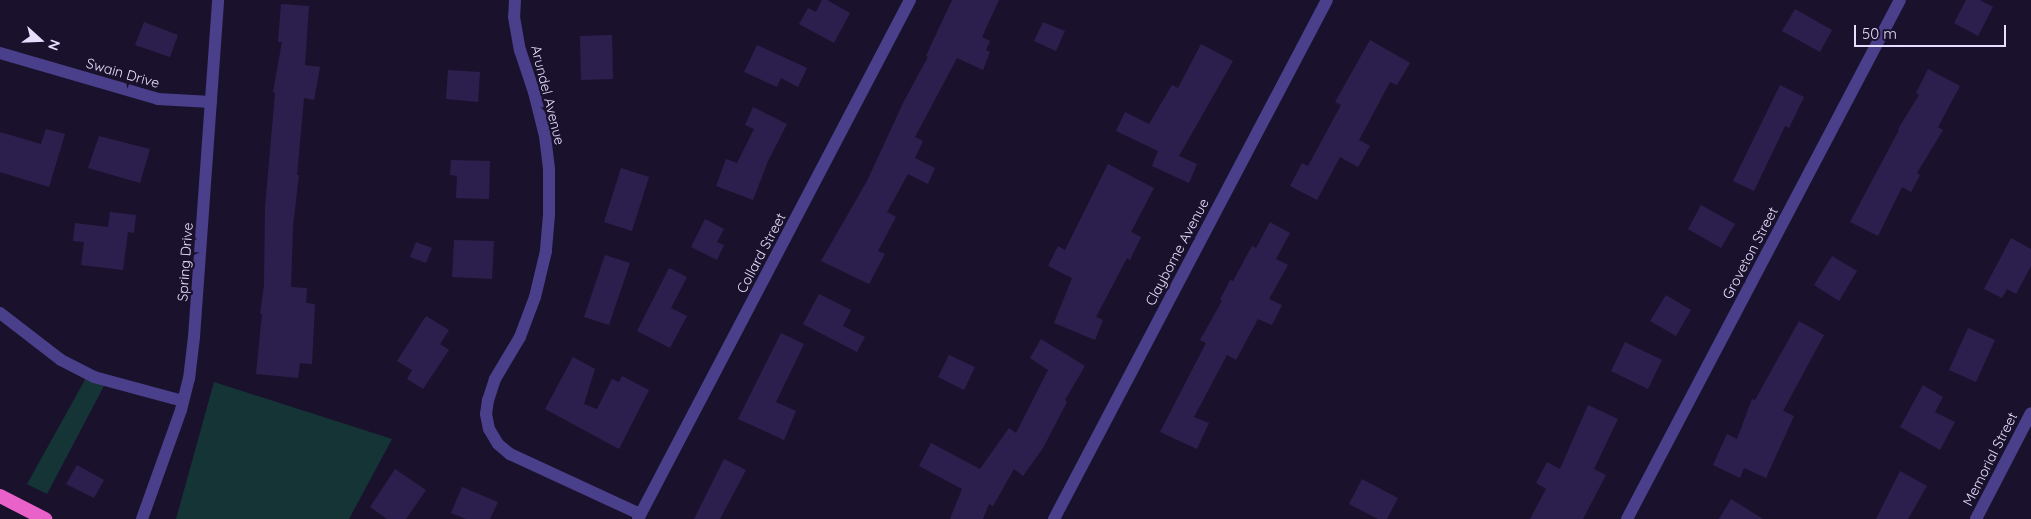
<!DOCTYPE html>
<style>
body{margin:0}
#map{position:relative;width:2031px;height:519px;overflow:hidden;background:#1a122c;font-family:Quicksand,sans-serif}
div>[style]{position:absolute}
.green>*{inset:0;background:#153436}
.building>*{inset:0;background:#2d1f4d}
.minor>*{height:12px;margin:-6px;padding:0 6px;transform-origin:6px;border-radius:6px;background:#4a3f8a}
.tertiary>*{height:12px;margin:-6px;padding:0 6px;transform-origin:6px;border-radius:6px;background:#4a3f8a}
.trunk>*{height:14px;margin:-7px;padding:0 7px;transform-origin:7px;border-radius:7px;background:#e862c9}
span{translate:-50% -50%;white-space:nowrap;text-align:center;line-height:1.15;-webkit-text-stroke:5px #1a122c;paint-order:stroke}
.street-label{font-size:14px;color:#e6defe}
.north{position:absolute;left:15px;top:15px;width:50px;height:50px;-webkit-text-stroke:4px #1a122c;paint-order:stroke;rotate:110deg;font-size:14px;font-weight:700;line-height:20px;text-align:center;color:#e6defe}
.north::after{content:'';display:block;margin:auto;width:18px;height:22px;background:#e6defe;clip-path:polygon(50% 0,100% 100%,50% 72%,0 100%)}
.scale{position:absolute;left:1854px;top:25px;width:152px;height:22px;box-sizing:border-box;border:2px solid #e6defe;border-top:0;padding-left:6px;font-size:15px;line-height:18px;white-space:nowrap;color:#e6defe;-webkit-text-stroke:4px #1a122c;paint-order:stroke}
</style>
<div id="map">
<div class="green">
<i style="clip-path:polygon(86px 378px,105px 384px,47px 494px,27px 484px)"></i>
<i style="clip-path:polygon(214px 382px,392px 439px,349px 519px,176px 519px)"></i>
</div>
<div class="building">
<i style="clip-path:polygon(822px 0,827px 0,850px 13px,834px 43px,799px 24px,808px 8px,816px 12px)"></i>
<i style="clip-path:polygon(952px 0,999px 0,982px 37px,990px 41px,986px 50px,990px 52px,983px 70px,957px 58px,915px 137px,923px 141px,915px 158px,935px 168px,928px 184px,908px 174px,887px 212px,896px 217px,878px 251px,885px 254px,869px 284px,821px 261px,867px 181px,904px 101px,928px 57px,926px 56px)"></i>
<i style="clip-path:polygon(1966px 0,1980px 0,1993px 7px,1978px 36px,1954px 23px)"></i>
<i style="clip-path:polygon(281px 4px,309px 6px,305px 65px,320px 67px,314px 100px,304px 98px,297px 175px,299px 175px,293px 226px,291px 287px,307px 288px,306px 303px,315px 304px,312px 364px,300px 363px,298px 378px,256px 374px,262px 314px,260px 314px,264px 285px,265px 208px,275px 93px,273px 92px,282px 42px,278px 42px)"></i>
<i style="clip-path:polygon(1795px 9px,1832px 30px,1820px 52px,1782px 31px)"></i>
<i style="clip-path:polygon(144px 22px,178px 35px,170px 57px,135px 45px)"></i>
<i style="clip-path:polygon(1043px 22px,1065px 31px,1056px 51px,1034px 41px)"></i>
<i style="clip-path:polygon(612px 35px,613px 79px,581px 80px,580px 36px)"></i>
<i style="clip-path:polygon(1370px 40px,1410px 63px,1397px 85px,1390px 82px,1359px 140px,1370px 146px,1358px 167px,1340px 157px,1317px 200px,1290px 186px,1302px 163px,1308px 166px,1341px 105px,1335px 102px)"></i>
<i style="clip-path:polygon(1201px 44px,1233px 61px,1179px 156px,1197px 164px,1189px 183px,1152px 166px,1158px 151px,1116px 131px,1125px 112px,1149px 124px,1172px 85px,1178px 88px)"></i>
<i style="clip-path:polygon(757px 45px,807px 68px,798px 87px,781px 78px,777px 87px,744px 72px)"></i>
<i style="clip-path:polygon(1928px 69px,1960px 86px,1938px 127px,1943px 130px,1917px 173px,1920px 175px,1911px 192px,1902px 187px,1878px 236px,1850px 222px,1899px 130px,1898px 129px,1919px 95px,1916px 93px)"></i>
<i style="clip-path:polygon(448px 70px,480px 72px,478px 102px,446px 99px)"></i>
<i style="clip-path:polygon(1780px 85px,1804px 97px,1789px 128px,1785px 126px,1754px 191px,1733px 181px)"></i>
<i style="clip-path:polygon(753px 107px,787px 124px,768px 161px,753px 200px,716px 186px,726px 159px,737px 163px,754px 129px,745px 125px)"></i>
<i style="clip-path:polygon(46px 129px,65px 134px,49px 187px,0 172px,0 132px,41px 144px)"></i>
<i style="clip-path:polygon(99px 136px,150px 149px,140px 183px,88px 168px)"></i>
<i style="clip-path:polygon(451px 160px,490px 161px,489px 199px,456px 198px,457px 176px,450px 175px)"></i>
<i style="clip-path:polygon(1108px 164px,1154px 188px,1131px 232px,1141px 237px,1130px 260px,1127px 258px,1096px 317px,1103px 320px,1095px 340px,1054px 323px,1072px 278px,1048px 266px,1058px 246px,1065px 250px)"></i>
<i style="clip-path:polygon(621px 168px,649px 177px,632px 231px,604px 222px)"></i>
<i style="clip-path:polygon(1701px 205px,1735px 224px,1721px 248px,1688px 229px)"></i>
<i style="clip-path:polygon(110px 212px,136px 215px,134px 233px,128px 232px,123px 270px,81px 265px,84px 242px,73px 241px,75px 223px,108px 227px)"></i>
<i style="clip-path:polygon(705px 219px,724px 229px,717px 242px,724px 245px,717px 260px,691px 247px)"></i>
<i style="clip-path:polygon(1270px 222px,1290px 233px,1276px 259px,1288px 265px,1269px 299px,1282px 305px,1272px 325px,1258px 319px,1236px 360px,1227px 355px,1194px 417px,1209px 423px,1197px 449px,1160px 432px,1206px 343px,1200px 340px,1222px 301px,1220px 300px,1230px 280px,1233px 281px,1252px 246px,1256px 248px)"></i>
<i style="clip-path:polygon(2011px 238px,2031px 249px,2031px 266px,2016px 294px,2007px 289px,2002px 298px,1984px 289px)"></i>
<i style="clip-path:polygon(454px 240px,494px 241px,492px 279px,452px 277px)"></i>
<i style="clip-path:polygon(416px 242px,432px 248px,426px 263px,410px 257px)"></i>
<i style="clip-path:polygon(605px 255px,630px 263px,609px 325px,584px 317px)"></i>
<i style="clip-path:polygon(1832px 256px,1857px 271px,1839px 301px,1814px 285px)"></i>
<i style="clip-path:polygon(669px 268px,687px 277px,671px 308px,687px 316px,670px 348px,637px 331px)"></i>
<i style="clip-path:polygon(819px 294px,851px 310px,843px 326px,865px 337px,857px 352px,803px 324px)"></i>
<i style="clip-path:polygon(1666px 295px,1691px 310px,1676px 336px,1650px 321px)"></i>
<i style="clip-path:polygon(426px 316px,449px 330px,440px 344px,449px 350px,423px 389px,407px 379px,412px 370px,397px 361px)"></i>
<i style="clip-path:polygon(1799px 321px,1824px 335px,1783px 411px,1794px 416px,1766px 478px,1744px 468px,1740px 478px,1713px 465px,1727px 434px,1737px 439px,1752px 399px,1755px 400px)"></i>
<i style="clip-path:polygon(1968px 328px,1995px 340px,1976px 382px,1949px 370px)"></i>
<i style="clip-path:polygon(781px 333px,804px 344px,776px 402px,796px 411px,784px 440px,738px 419px)"></i>
<i style="clip-path:polygon(1041px 339px,1085px 366px,1065px 400px,1067px 402px,1043px 448px,1023px 476px,1014px 469px,993px 506px,989px 504px,983px 519px,950px 519px,962px 489px,919px 466px,931px 443px,980px 469px,1009px 428px,1016px 433px,1048px 370px,1030px 358px)"></i>
<i style="clip-path:polygon(1625px 342px,1662px 360px,1648px 389px,1611px 371px)"></i>
<i style="clip-path:polygon(949px 355px,975px 367px,964px 390px,938px 377px)"></i>
<i style="clip-path:polygon(573px 357px,595px 369px,584px 404px,597px 409px,612px 379px,619px 382px,622px 376px,649px 390px,619px 449px,545px 409px)"></i>
<i style="clip-path:polygon(1923px 385px,1943px 397px,1935px 412px,1955px 422px,1940px 450px,1900px 427px)"></i>
<i style="clip-path:polygon(1588px 405px,1618px 419px,1594px 469px,1606px 475px,1583px 519px,1530px 519px,1546px 489px,1536px 483px,1547px 462px,1560px 469px)"></i>
<i style="clip-path:polygon(724px 459px,746px 470px,720px 519px,694px 519px)"></i>
<i style="clip-path:polygon(77px 465px,104px 480px,94px 498px,66px 484px)"></i>
<i style="clip-path:polygon(395px 469px,426px 490px,406px 519px,387px 519px,370px 507px)"></i>
<i style="clip-path:polygon(1900px 471px,1927px 486px,1908px 519px,1876px 519px)"></i>
<i style="clip-path:polygon(1362px 479px,1398px 498px,1387px 519px,1378px 519px,1349px 504px)"></i>
<i style="clip-path:polygon(462px 487px,498px 502px,490px 519px,466px 519px,451px 513px)"></i>
<i style="clip-path:polygon(1731px 499px,1763px 519px,1719px 519px)"></i>
</div>
<div class="minor">
<i style="left:515px;top:0;width:17px;rotate:93deg"></i>
<i style="left:514px;top:17px;width:34px;rotate:80deg"></i>
<i style="left:520px;top:50px;width:44px;rotate:71.6deg"></i>
<i style="left:534px;top:92px;width:45px;rotate:76deg"></i>
<i style="left:545px;top:136px;width:33px;rotate:83deg"></i>
<i style="left:549px;top:169px;width:46px;rotate:90deg"></i>
<i style="left:549px;top:215px;width:36px;rotate:95deg"></i>
<i style="left:546px;top:251px;width:47px;rotate:103.4deg"></i>
<i style="left:535px;top:297px;width:43px;rotate:110.6deg"></i>
<i style="left:520px;top:337px;width:49px;rotate:120.8deg"></i>
<i style="left:495px;top:379px;width:22px;rotate:108deg"></i>
<i style="left:488px;top:400px;width:14px;rotate:98deg"></i>
<i style="left:486px;top:414px;width:15px;rotate:79deg"></i>
<i style="left:489px;top:429px;width:17px;rotate:59deg"></i>
<i style="left:498px;top:444px;width:16px;rotate:40deg"></i>
<i style="left:510px;top:454px;width:143px;rotate:24.8deg"></i>
<i style="left:0;top:53px;width:165px;rotate:16.2deg"></i>
<i style="left:158px;top:99px;width:53px;rotate:3.2deg"></i>
<i style="left:0;top:313px;width:77px;rotate:37.6deg"></i>
<i style="left:61px;top:360px;width:37px;rotate:27deg"></i>
<i style="left:94px;top:377px;width:92px;rotate:15.1deg"></i>
<i style="left:142px;top:519px;width:116px;rotate:-70.3deg"></i>
<i style="left:181px;top:410px;width:32px;rotate:-76deg"></i>
<i style="left:189px;top:379px;width:42px;rotate:-83.2deg"></i>
<i style="left:194px;top:337px;width:338px;rotate:-85.9deg"></i>
<i style="left:638px;top:519px;width:586px;rotate:-62.34deg"></i>
<i style="left:1054px;top:519px;width:586px;rotate:-62.26deg"></i>
<i style="left:1627px;top:519px;width:586px;rotate:-62.26deg"></i>
</div>
<div class="tertiary">
<i style="left:1976px;top:519px;width:119px;rotate:-62.6deg"></i>
</div>
<div class="trunk">
<i style="left:0;top:496px;width:51px;rotate:27.1deg"></i>
</div>
<div class="street-label">
<span style="left:123px;top:73px;rotate:16deg">Swain Drive</span>
<span style="left:548px;top:95px;rotate:76deg">Arundel Avenue</span>
<span style="left:1177px;top:252px;rotate:-62deg">Clayborne Avenue</span>
<span style="left:761px;top:253px;rotate:-62deg">Collard Street</span>
<span style="left:1750px;top:253px;rotate:-62deg">Groveton Street</span>
<span style="left:185px;top:262px;rotate:-86deg">Spring Drive</span>
<span style="left:1990px;top:459px;rotate:-63deg">Memorial Street</span>
</div>
<div class="north">N</div>
<div class="scale">50 m</div>
</div>
